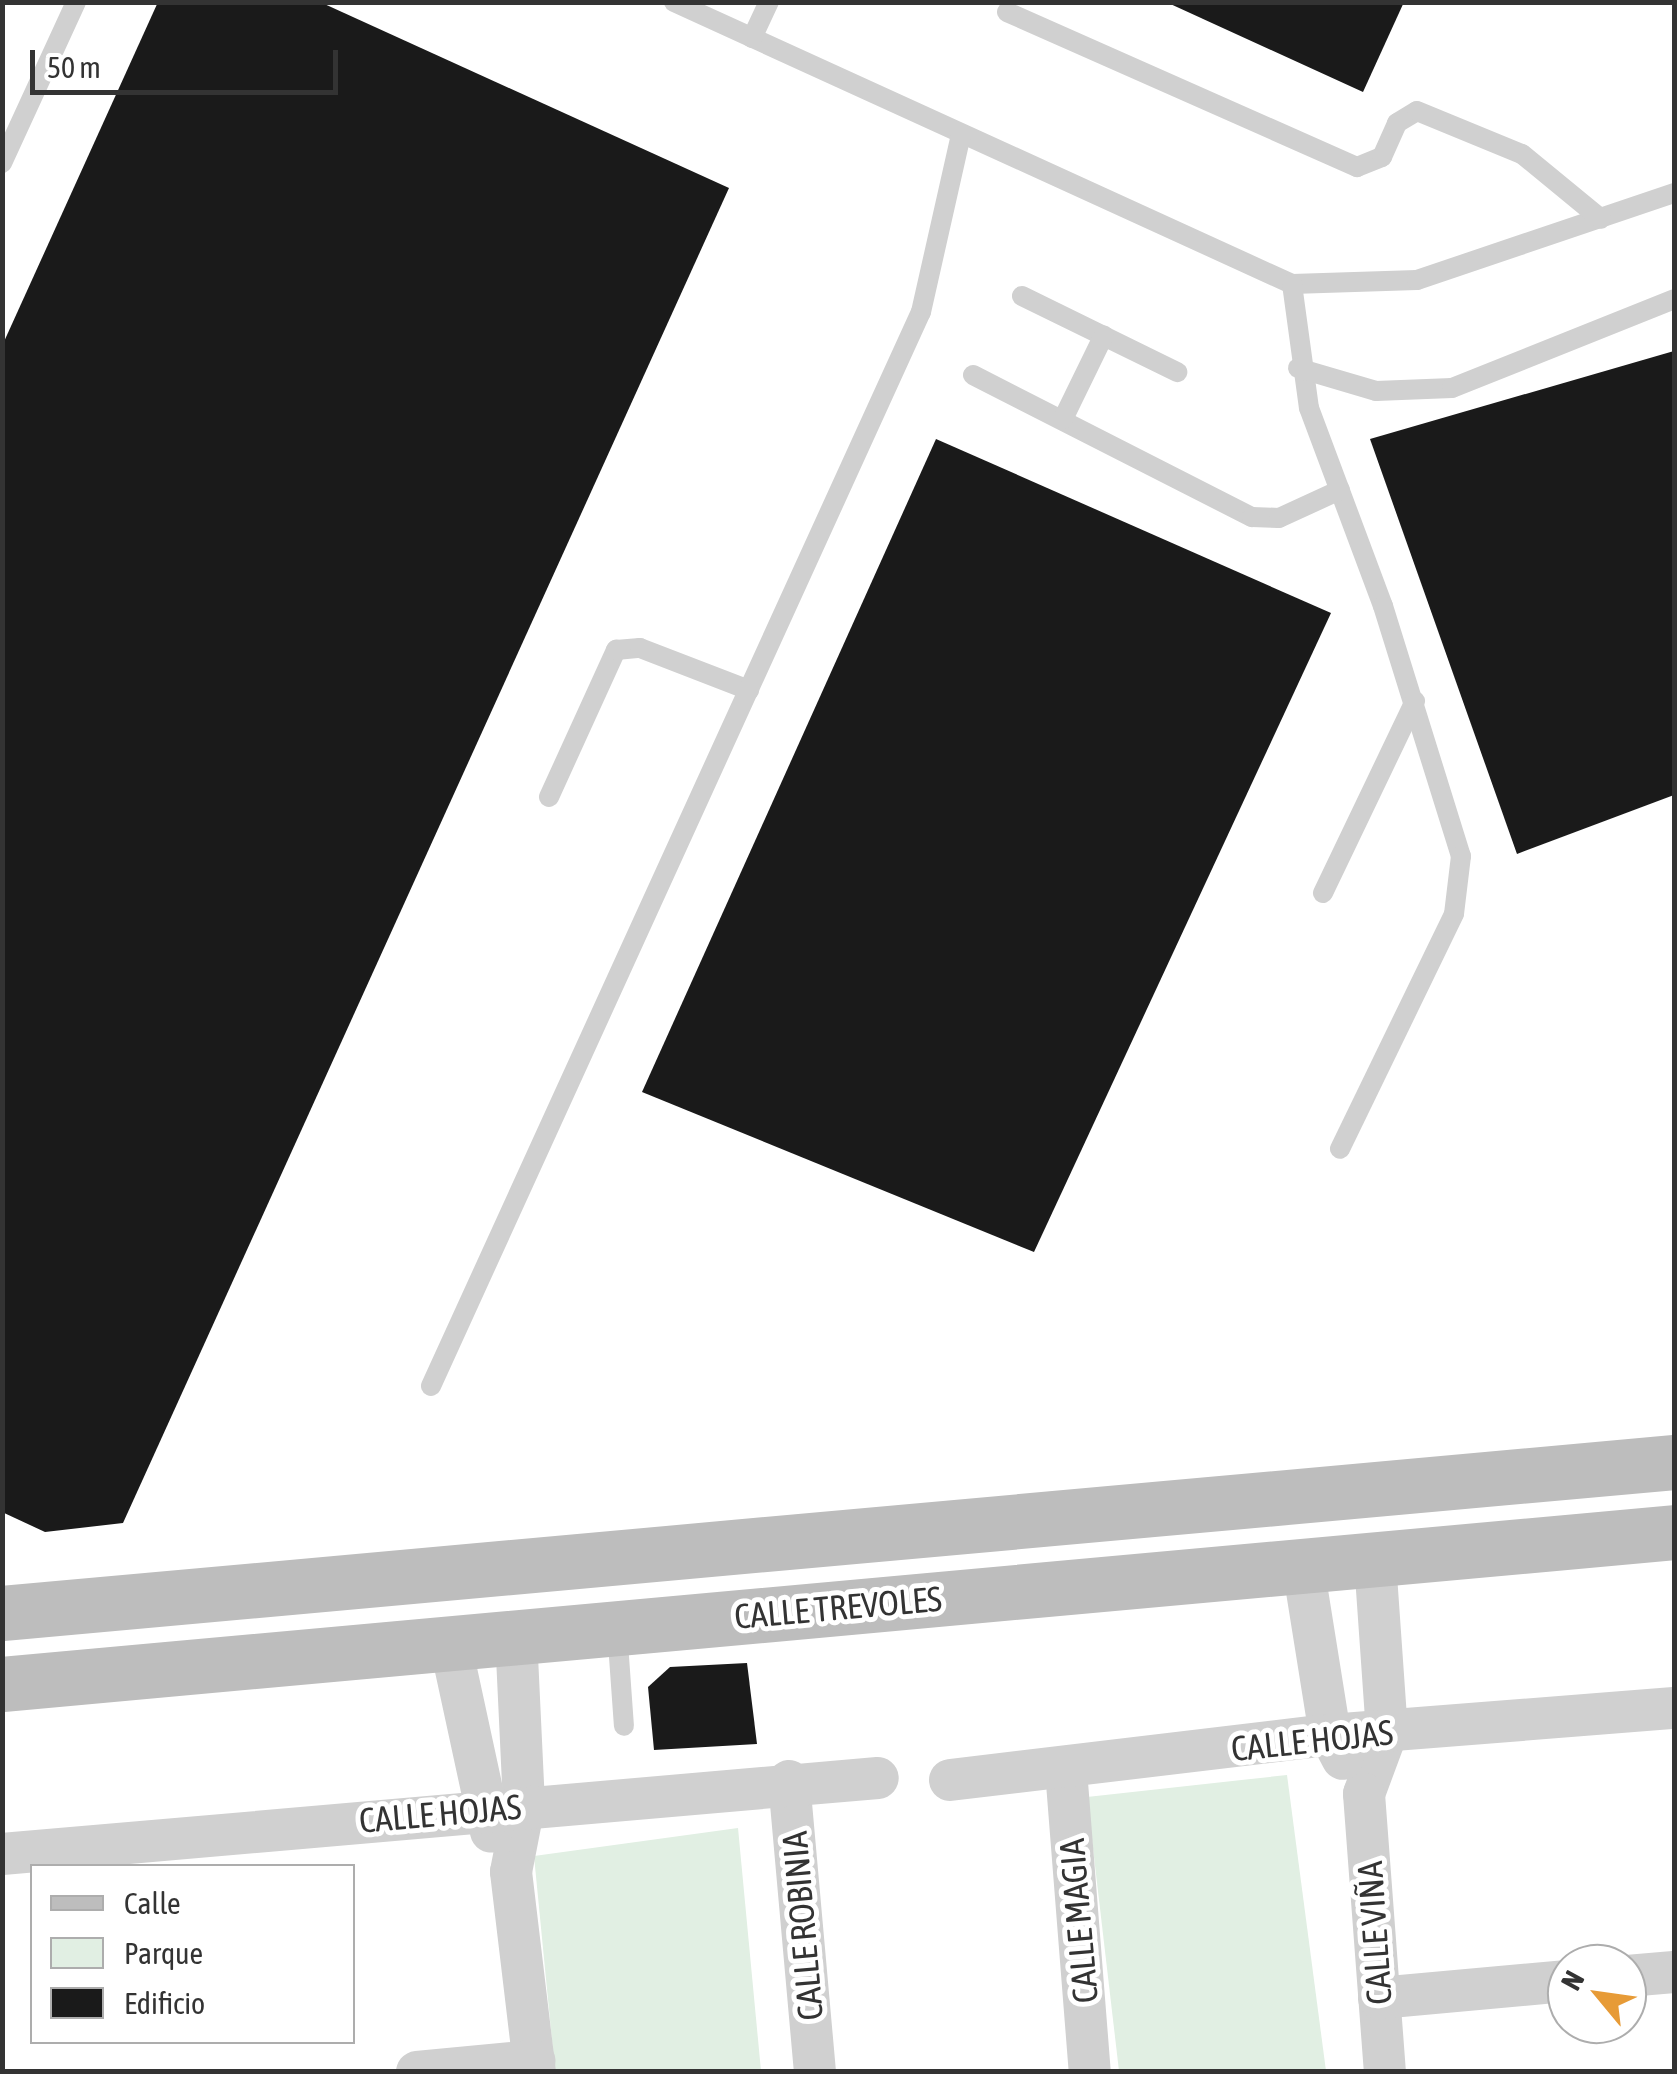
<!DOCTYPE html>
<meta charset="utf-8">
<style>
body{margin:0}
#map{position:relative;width:1677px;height:2074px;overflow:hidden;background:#fff;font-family:"Asap Condensed",sans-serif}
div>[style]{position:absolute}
.green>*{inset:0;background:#e1efe3}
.building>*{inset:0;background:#1a1a1a}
.lane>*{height:20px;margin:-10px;padding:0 10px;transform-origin:10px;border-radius:10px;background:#d0d0d0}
.street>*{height:42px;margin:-21px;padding:0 21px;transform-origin:21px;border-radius:21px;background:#d0d0d0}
.secondary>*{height:55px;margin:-27.5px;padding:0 27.5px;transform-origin:27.5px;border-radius:27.5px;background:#bdbdbd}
span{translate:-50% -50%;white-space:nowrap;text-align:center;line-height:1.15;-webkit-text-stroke:10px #fff;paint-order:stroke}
.street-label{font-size:35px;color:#333}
.frame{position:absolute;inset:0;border:5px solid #333;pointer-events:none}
.legend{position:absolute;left:30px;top:1864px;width:325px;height:180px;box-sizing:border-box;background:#fff;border:2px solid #adadad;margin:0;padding:12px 18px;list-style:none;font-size:30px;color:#333}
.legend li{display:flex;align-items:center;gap:20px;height:50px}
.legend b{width:50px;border:2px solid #adadad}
.north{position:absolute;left:1547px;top:1944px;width:100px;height:100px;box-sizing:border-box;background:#fff;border:2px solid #adadad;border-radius:50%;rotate:299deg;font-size:28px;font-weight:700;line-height:40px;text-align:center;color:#333}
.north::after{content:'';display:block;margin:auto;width:35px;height:45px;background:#e79b37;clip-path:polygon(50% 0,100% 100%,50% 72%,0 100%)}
.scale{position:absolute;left:30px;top:50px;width:308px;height:45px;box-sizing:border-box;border:5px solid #333;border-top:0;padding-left:12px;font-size:30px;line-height:35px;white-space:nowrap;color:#333;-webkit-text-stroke:8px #fff;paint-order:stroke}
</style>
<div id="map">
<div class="green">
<i style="clip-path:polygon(1287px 1775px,1326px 2071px,1119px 2071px,1087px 1797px)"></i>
<i style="clip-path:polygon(738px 1828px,761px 2071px,555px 2071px,534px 1856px)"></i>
</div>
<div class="building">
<i style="clip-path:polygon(158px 2px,320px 2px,729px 188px,123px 1523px,45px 1532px,2px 1512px,2px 346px)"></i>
<i style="clip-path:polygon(1166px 2px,1404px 2px,1363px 92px)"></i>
<i style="clip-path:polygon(1674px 351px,1674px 795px,1517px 854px,1370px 439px)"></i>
<i style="clip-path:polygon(936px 439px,1331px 613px,1034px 1252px,642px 1092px)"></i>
<i style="clip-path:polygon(747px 1663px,757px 1744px,654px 1750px,648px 1687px,670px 1667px)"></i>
</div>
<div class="lane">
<i style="left:674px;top:2px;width:679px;rotate:24.53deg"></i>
<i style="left:1292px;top:284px;width:125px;rotate:-1.8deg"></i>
<i style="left:1417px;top:280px;width:271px;rotate:-18.7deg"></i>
<i style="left:1007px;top:12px;width:383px;rotate:23.9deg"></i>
<i style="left:1357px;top:167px;width:27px;rotate:-22deg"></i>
<i style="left:1382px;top:157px;width:37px;rotate:-66deg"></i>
<i style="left:1397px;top:123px;width:23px;rotate:-31deg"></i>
<i style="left:1417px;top:111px;width:113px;rotate:22.3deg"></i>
<i style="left:1522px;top:154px;width:102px;rotate:39.4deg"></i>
<i style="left:752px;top:38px;width:40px;rotate:-65deg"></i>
<i style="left:2px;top:163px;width:177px;rotate:-65.3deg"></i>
<i style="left:1292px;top:284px;width:125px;rotate:82.2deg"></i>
<i style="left:1309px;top:408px;width:211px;rotate:69.5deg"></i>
<i style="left:1383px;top:606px;width:262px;rotate:72.7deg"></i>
<i style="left:1461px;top:856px;width:58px;rotate:96.9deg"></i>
<i style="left:1454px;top:914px;width:261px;rotate:115.9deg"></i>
<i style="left:1022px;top:296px;width:173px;rotate:26.1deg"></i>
<i style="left:1298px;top:368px;width:81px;rotate:16.4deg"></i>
<i style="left:1376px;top:391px;width:76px;rotate:-2.3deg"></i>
<i style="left:1452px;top:388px;width:239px;rotate:-21.8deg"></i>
<i style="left:973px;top:375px;width:313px;rotate:27deg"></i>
<i style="left:1252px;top:517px;width:27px;rotate:2deg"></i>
<i style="left:1279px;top:518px;width:67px;rotate:-24.7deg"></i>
<i style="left:1063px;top:419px;width:93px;rotate:-64deg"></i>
<i style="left:549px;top:797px;width:162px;rotate:-65.5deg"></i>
<i style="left:616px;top:650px;width:24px;rotate:-5deg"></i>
<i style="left:640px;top:648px;width:117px;rotate:21.1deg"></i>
<i style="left:1323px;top:893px;width:213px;rotate:-64.4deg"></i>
<i style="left:431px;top:1386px;width:1180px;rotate:-65.48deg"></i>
<i style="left:921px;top:312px;width:182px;rotate:-77.3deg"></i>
<i style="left:617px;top:1629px;width:97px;rotate:85.9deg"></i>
</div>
<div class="street">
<i style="left:1375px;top:1561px;width:171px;rotate:86deg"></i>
<i style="left:1387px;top:1732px;width:66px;rotate:110.4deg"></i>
<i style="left:1364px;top:1794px;width:279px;rotate:85.7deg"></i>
<i style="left:1303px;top:1566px;width:171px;rotate:80.9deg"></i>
<i style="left:1330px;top:1735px;width:27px;rotate:62deg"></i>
<i style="left:516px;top:1635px;width:170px;rotate:87.3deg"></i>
<i style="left:524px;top:1805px;width:68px;rotate:101deg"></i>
<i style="left:511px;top:1872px;width:201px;rotate:83.2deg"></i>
<i style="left:450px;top:1642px;width:194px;rotate:77.8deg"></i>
<i style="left:1066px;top:1770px;width:303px;rotate:85.5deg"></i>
<i style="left:950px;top:1780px;width:383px;rotate:-6.8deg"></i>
<i style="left:1330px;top:1735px;width:345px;rotate:-4.5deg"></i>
<i style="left:789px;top:1781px;width:292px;rotate:84.9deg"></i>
<i style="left:2px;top:1854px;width:879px;rotate:-4.96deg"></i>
<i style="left:1627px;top:1976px;width:47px;rotate:-4.9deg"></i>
<i style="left:1379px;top:1998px;width:189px;rotate:-5.2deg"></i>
<i style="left:417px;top:2072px;width:118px;rotate:-5.4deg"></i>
</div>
<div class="secondary">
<i style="left:2px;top:1613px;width:1679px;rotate:-5.16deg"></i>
<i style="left:2px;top:1684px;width:1679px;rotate:-5.19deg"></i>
</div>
<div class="street-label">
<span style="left:838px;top:1607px;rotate:-5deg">CALLE TREVOLES</span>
<span style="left:1312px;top:1740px;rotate:-6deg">CALLE HOJAS</span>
<span style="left:440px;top:1813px;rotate:-5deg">CALLE HOJAS</span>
<span style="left:1078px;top:1921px;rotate:-95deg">CALLE MAGIA</span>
<span style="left:802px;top:1926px;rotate:-95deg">CALLE ROBINIA</span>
<span style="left:1374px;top:1933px;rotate:-94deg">CALLE VIÑA</span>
</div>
<div class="frame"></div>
<ul class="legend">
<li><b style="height:12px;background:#bdbdbd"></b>Calle</li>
<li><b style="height:28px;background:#e1efe3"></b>Parque</li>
<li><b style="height:28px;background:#1a1a1a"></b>Edificio</li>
</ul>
<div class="north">N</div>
<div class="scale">50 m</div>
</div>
